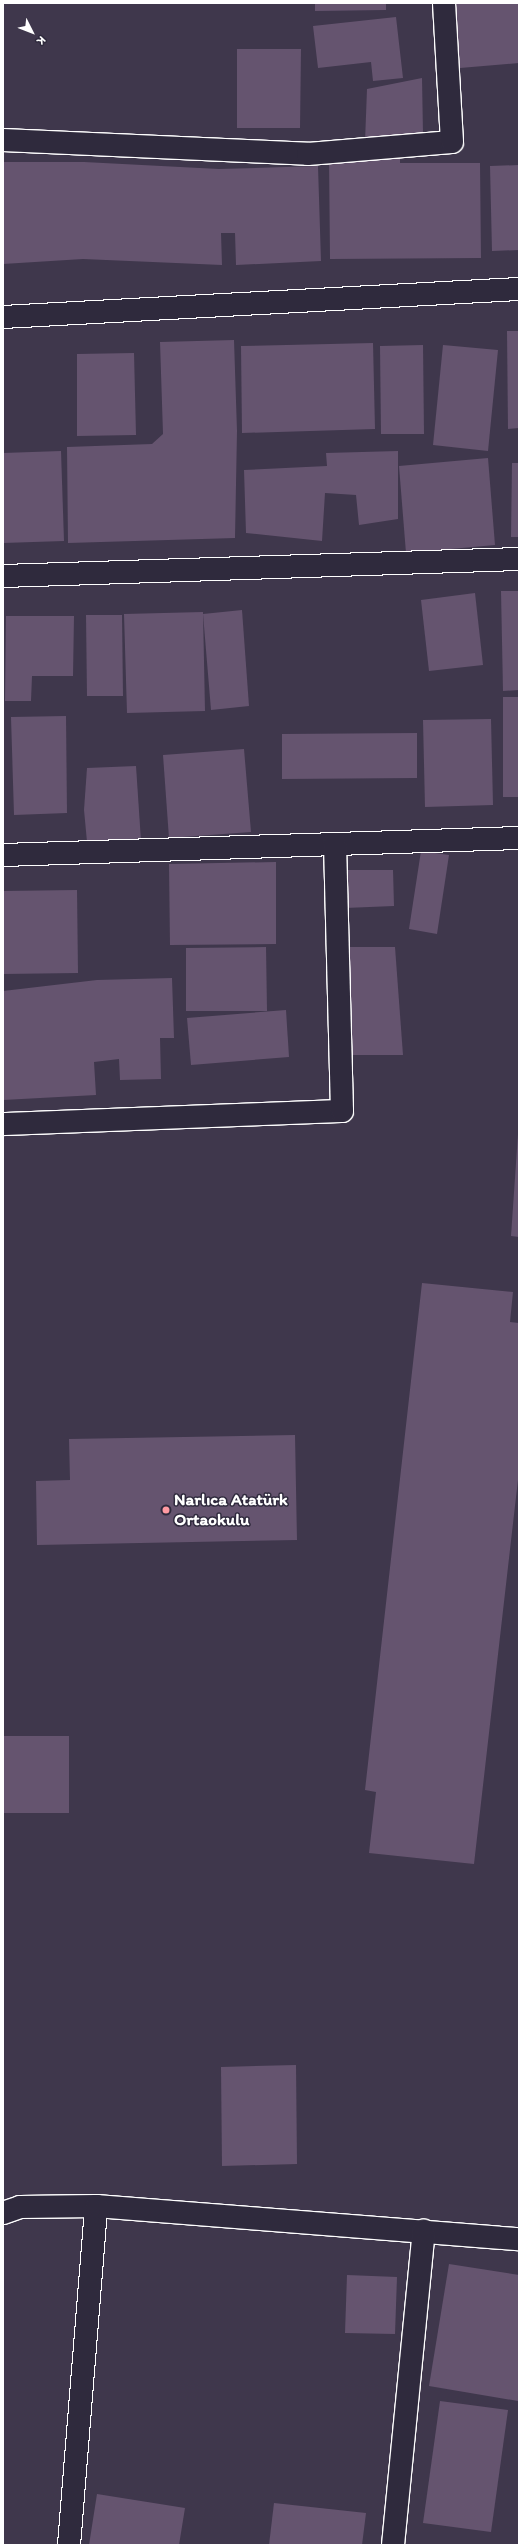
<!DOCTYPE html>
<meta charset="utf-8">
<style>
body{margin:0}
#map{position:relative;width:522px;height:2548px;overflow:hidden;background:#3f374c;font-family:Itim,sans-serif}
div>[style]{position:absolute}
.building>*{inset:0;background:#65546f}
.roads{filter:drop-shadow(1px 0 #fff) drop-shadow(-1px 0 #fff) drop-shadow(0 1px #fff) drop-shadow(0 -1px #fff)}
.minor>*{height:22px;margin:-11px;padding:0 11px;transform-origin:11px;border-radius:11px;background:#2f2a3d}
.dots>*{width:11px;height:11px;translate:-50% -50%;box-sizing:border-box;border:2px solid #2f2a3d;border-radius:50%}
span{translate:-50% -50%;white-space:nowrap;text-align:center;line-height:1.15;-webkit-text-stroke:3px #2f2a3d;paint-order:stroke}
.poi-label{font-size:17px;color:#fff;font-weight:700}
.left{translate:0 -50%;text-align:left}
.frame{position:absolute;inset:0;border:4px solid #fff;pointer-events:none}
.north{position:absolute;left:12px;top:12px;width:40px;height:40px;-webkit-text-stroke:3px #2f2a3d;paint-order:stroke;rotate:132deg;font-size:11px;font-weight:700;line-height:16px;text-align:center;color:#fff}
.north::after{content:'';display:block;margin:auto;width:14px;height:18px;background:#fff;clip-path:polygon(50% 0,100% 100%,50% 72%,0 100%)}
</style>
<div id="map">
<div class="building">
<i style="clip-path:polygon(315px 3px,386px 3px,386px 10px,315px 11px)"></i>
<i style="clip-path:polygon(455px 3px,519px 3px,519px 63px,460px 68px)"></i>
<i style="clip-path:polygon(396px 17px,403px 78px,373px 81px,371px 62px,318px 68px,313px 26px)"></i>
<i style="clip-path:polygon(237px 49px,301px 49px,300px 128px,237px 128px)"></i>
<i style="clip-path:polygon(422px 78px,423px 134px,365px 142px,367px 89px)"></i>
<i style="clip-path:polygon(329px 156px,400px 156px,400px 163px,480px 163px,481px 258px,330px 259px)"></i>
<i style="clip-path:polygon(3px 162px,84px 162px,219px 169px,318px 166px,321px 261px,236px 265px,235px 233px,221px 233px,222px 265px,83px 259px,3px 264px)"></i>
<i style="clip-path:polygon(519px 165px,519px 250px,492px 251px,490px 166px)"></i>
<i style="clip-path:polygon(507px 331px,519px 331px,519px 428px,508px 429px)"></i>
<i style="clip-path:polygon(234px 340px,237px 431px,235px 538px,68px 543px,67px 447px,152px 444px,163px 434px,160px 342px)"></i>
<i style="clip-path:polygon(373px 343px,375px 429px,242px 433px,241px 346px)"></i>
<i style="clip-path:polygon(423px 345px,424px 434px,381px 434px,380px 346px)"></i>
<i style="clip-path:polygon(443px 345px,498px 350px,488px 451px,433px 445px)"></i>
<i style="clip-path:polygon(134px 353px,136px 435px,77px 436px,77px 354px)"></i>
<i style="clip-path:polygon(61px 451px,64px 541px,3px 543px,3px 453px)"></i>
<i style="clip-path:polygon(398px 451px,398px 519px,359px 525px,356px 495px,325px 493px,322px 541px,246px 533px,244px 470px,327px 466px,326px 453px)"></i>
<i style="clip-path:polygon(488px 458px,495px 545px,406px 553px,399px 466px)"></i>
<i style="clip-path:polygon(512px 463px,519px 463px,519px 537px,511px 537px)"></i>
<i style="clip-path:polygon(501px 591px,519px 591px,519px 690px,503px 691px)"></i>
<i style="clip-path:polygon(475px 593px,483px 665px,429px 671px,421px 600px)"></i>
<i style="clip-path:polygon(242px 610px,249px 706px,211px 710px,203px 614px)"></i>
<i style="clip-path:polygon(203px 612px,205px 711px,127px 713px,124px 614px)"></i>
<i style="clip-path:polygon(86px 615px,122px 615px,123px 696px,87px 696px)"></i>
<i style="clip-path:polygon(6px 616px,74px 616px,73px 676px,32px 676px,31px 701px,5px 701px)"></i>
<i style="clip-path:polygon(503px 697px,519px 697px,519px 797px,503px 797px)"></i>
<i style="clip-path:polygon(66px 716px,67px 813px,14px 815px,11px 717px)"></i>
<i style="clip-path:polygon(491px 719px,493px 805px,425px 807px,423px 720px)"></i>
<i style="clip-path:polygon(417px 733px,417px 778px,282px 779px,282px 734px)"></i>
<i style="clip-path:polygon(244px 749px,251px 832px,169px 838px,163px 755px)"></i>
<i style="clip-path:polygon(136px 766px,141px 841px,87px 842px,84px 810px,87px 768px)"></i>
<i style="clip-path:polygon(421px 851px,449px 855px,437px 934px,409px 929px)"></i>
<i style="clip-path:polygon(276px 862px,276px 944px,170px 945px,169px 864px)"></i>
<i style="clip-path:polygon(347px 870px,393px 870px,394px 906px,345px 908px)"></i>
<i style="clip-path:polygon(77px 890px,78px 973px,3px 974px,3px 891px)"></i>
<i style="clip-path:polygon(266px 947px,267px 1011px,186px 1011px,186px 948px)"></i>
<i style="clip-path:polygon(349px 947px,395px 947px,403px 1055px,350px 1055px)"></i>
<i style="clip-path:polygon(172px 978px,174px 1038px,160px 1038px,161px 1079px,120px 1080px,119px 1059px,94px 1062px,96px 1095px,3px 1100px,3px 991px,97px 980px)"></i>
<i style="clip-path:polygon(286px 1010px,289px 1057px,191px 1065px,187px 1018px)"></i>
<i style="clip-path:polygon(518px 1134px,519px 1134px,519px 1237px,511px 1236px)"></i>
<i style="clip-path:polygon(422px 1283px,513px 1292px,510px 1322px,519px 1323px,519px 1471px,474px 1864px,369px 1853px,376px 1792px,365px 1790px)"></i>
<i style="clip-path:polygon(295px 1435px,297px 1540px,37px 1545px,36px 1481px,70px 1480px,69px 1439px)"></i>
<i style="clip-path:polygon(3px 1736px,69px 1736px,69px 1813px,3px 1813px)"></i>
<i style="clip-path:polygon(296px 2065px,297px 2164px,222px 2166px,221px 2067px)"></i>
<i style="clip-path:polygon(449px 2264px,519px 2275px,518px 2401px,429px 2386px)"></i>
<i style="clip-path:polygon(347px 2275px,397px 2277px,395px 2334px,345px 2333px)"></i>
<i style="clip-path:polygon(440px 2401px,508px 2410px,491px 2532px,423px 2523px)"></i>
<i style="clip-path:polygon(97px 2494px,185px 2508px,179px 2545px,89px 2545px)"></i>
<i style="clip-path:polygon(274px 2503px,366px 2513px,362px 2545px,269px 2545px)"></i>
</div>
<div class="roads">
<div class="minor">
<i style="left:3px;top:140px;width:305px;rotate:2.6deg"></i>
<i style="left:308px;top:154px;width:144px;rotate:-4.8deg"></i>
<i style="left:452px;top:142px;width:139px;rotate:-93.3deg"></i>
<i style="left:3px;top:317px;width:517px;rotate:-3.11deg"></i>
<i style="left:3px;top:576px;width:516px;rotate:-1.89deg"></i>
<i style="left:3px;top:855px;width:516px;rotate:-1.89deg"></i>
<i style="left:3px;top:1124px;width:339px;rotate:-2.2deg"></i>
<i style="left:342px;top:1111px;width:267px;rotate:-91.5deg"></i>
<i style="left:3px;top:2213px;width:18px;rotate:-19deg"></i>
<i style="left:20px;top:2207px;width:76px;rotate:-0.8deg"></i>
<i style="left:96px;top:2206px;width:424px;rotate:4.5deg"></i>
<i style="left:69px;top:2545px;width:340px;rotate:-85.4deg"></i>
<i style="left:393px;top:2545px;width:316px;rotate:-84.4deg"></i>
</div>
</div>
<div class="dots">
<i style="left:166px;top:1510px;background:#ff9aa2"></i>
</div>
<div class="poi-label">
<span class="left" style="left:174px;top:1510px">Narlıca Atatürk<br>Ortaokulu</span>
</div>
<div class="frame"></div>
<div class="north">K</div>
</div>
